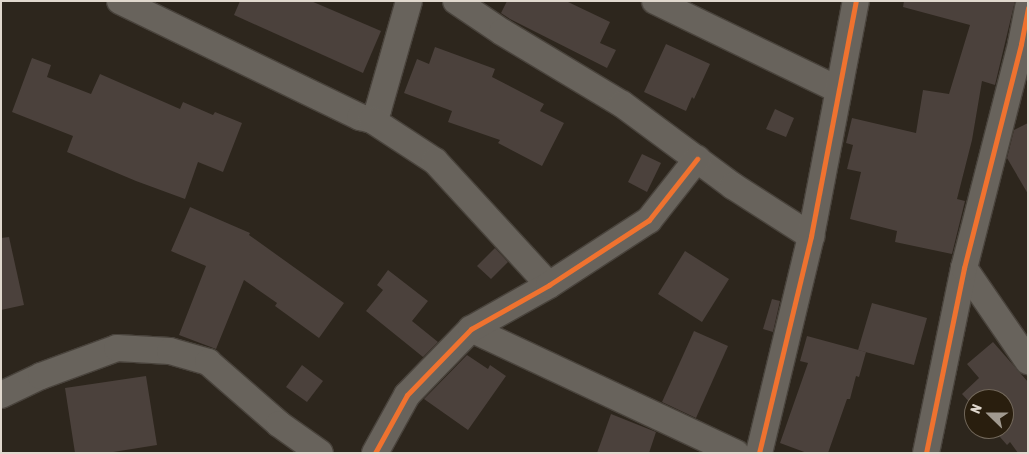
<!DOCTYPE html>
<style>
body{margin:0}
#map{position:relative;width:1029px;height:454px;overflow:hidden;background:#2d261d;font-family:"Asap Condensed",sans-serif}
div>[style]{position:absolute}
.building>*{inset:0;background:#4b413c}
.roads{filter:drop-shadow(1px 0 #49433c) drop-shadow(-1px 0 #49433c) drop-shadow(0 1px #49433c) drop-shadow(0 -1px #49433c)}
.street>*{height:26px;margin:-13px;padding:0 13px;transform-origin:13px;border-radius:13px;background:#68635c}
.cycleway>*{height:5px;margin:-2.5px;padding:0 2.5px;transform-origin:2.5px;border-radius:2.5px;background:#ef722f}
span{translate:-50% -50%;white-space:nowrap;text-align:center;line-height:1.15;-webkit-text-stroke:5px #291e0e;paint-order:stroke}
.frame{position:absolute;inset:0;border:2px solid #e0d8ce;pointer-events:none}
.north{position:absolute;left:964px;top:389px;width:50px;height:50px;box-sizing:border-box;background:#291e0e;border:1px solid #72685b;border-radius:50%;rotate:292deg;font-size:14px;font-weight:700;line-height:20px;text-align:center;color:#e0d8ce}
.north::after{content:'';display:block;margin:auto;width:18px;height:22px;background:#a19a90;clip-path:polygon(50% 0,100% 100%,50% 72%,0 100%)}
</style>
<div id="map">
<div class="building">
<i style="clip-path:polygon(240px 1px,311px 1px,381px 31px,363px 73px,234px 15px)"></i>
<i style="clip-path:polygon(507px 1px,566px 1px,610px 22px,600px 43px,616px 50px,607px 68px,510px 19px,501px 13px)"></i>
<i style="clip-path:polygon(904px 1px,1015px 1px,995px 85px,982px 81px,972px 140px,957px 199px,965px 201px,952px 254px,895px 242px,897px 231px,850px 219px,861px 172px,847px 169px,853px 145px,846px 143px,852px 118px,916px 133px,923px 90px,949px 94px,970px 25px,903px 7px)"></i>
<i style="clip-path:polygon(666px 44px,710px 64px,694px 99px,692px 97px,686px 111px,644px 92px)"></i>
<i style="clip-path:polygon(435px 47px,495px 69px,492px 77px,544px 104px,540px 111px,564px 123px,542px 166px,498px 143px,500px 140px,448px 122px,452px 111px,404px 93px,417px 59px,429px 64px)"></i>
<i style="clip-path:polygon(32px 58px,51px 65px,47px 77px,91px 94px,100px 74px,180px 109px,183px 102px,213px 115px,215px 112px,242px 123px,223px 172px,198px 162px,185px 199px,136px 181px,67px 152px,73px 136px,12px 112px)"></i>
<i style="clip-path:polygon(775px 109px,794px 118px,786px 137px,766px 129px)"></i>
<i style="clip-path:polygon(1028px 123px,1028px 194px,1007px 158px,1014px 130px)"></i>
<i style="clip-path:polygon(642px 154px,661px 163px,647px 192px,628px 182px)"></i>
<i style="clip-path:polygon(190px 207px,250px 233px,249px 235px,344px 303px,319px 338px,275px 306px,277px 303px,244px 280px,216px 349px,179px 335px,206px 266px,171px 251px)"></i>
<i style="clip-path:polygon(9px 237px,24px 305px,1px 310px,1px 238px)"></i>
<i style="clip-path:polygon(495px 248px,508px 262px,491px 279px,477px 266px)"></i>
<i style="clip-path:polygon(685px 251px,729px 279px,702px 322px,658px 294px)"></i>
<i style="clip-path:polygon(388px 270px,428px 301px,412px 321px,438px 342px,423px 357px,366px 311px,383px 290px,377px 285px)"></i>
<i style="clip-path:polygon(772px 299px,780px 301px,773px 332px,763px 329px)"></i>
<i style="clip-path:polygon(872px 303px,927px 318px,914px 365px,858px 350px)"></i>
<i style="clip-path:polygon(694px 331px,728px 346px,696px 418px,662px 402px)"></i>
<i style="clip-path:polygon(807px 336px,866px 352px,859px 377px,856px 376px,850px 399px,847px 399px,828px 453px,807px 453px,780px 443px,808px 363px,800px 361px)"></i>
<i style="clip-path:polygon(993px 342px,1028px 382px,1028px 453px,1018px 453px,1010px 442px,1007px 445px,993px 429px,1004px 429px,1004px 399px,974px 399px,974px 407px,962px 394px,979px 378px,967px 364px)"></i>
<i style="clip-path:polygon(467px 355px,488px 369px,490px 365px,506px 376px,468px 430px,424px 399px)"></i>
<i style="clip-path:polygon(302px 365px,323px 381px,307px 402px,286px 387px)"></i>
<i style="clip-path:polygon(146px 376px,157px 445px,107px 453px,75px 453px,65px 388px)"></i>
<i style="clip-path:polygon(611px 414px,656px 432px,649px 453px,597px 453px)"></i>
</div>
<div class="roads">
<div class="street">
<i style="left:120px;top:1px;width:267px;rotate:25.8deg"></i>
<i style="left:360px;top:117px;width:12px;rotate:14deg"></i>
<i style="left:372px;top:120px;width:12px;rotate:-59deg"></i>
<i style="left:378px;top:110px;width:113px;rotate:-74.1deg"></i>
<i style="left:456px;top:1px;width:55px;rotate:34deg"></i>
<i style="left:502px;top:32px;width:140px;rotate:31deg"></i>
<i style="left:622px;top:104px;width:138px;rotate:36.5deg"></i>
<i style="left:733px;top:186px;width:93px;rotate:32.7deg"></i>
<i style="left:655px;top:1px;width:204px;rotate:25.8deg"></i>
<i style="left:372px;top:120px;width:75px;rotate:33.1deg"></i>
<i style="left:435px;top:161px;width:168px;rotate:47.4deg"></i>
<i style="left:964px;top:268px;width:113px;rotate:55.5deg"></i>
<i style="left:471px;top:329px;width:293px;rotate:25.1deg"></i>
<i style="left:1px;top:395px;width:44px;rotate:-25.4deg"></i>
<i style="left:41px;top:376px;width:81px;rotate:-20.2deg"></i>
<i style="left:117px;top:348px;width:53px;rotate:3.2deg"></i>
<i style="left:170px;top:351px;width:40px;rotate:16deg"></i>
<i style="left:208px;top:362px;width:94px;rotate:41.1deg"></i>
<i style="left:279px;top:424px;width:50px;rotate:35.3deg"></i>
<i style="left:375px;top:453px;width:66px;rotate:-61.1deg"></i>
<i style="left:407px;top:395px;width:92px;rotate:-45.9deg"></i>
<i style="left:471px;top:329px;width:90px;rotate:-29.4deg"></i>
<i style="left:549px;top:285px;width:119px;rotate:-33deg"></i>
<i style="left:649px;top:220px;width:78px;rotate:-51.8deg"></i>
<i style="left:759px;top:453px;width:223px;rotate:-76.5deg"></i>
<i style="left:811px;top:236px;width:239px;rotate:-79.2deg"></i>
<i style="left:926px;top:453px;width:189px;rotate:-78.4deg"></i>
<i style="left:964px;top:268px;width:231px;rotate:-75.7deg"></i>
<i style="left:1021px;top:44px;width:37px;rotate:-79deg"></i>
</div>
</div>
<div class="cycleway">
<i style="left:375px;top:453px;width:66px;rotate:-61.1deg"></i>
<i style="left:407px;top:395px;width:92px;rotate:-45.9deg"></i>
<i style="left:471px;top:329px;width:90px;rotate:-29.4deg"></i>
<i style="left:549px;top:285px;width:119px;rotate:-33deg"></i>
<i style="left:649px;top:220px;width:78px;rotate:-51.8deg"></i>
<i style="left:759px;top:453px;width:223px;rotate:-76.5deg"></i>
<i style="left:811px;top:236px;width:239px;rotate:-79.2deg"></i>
<i style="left:926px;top:453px;width:189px;rotate:-78.4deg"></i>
<i style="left:964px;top:268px;width:231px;rotate:-75.7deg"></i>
<i style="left:1021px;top:44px;width:37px;rotate:-79deg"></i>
</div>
<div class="frame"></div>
<div class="north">N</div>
</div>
